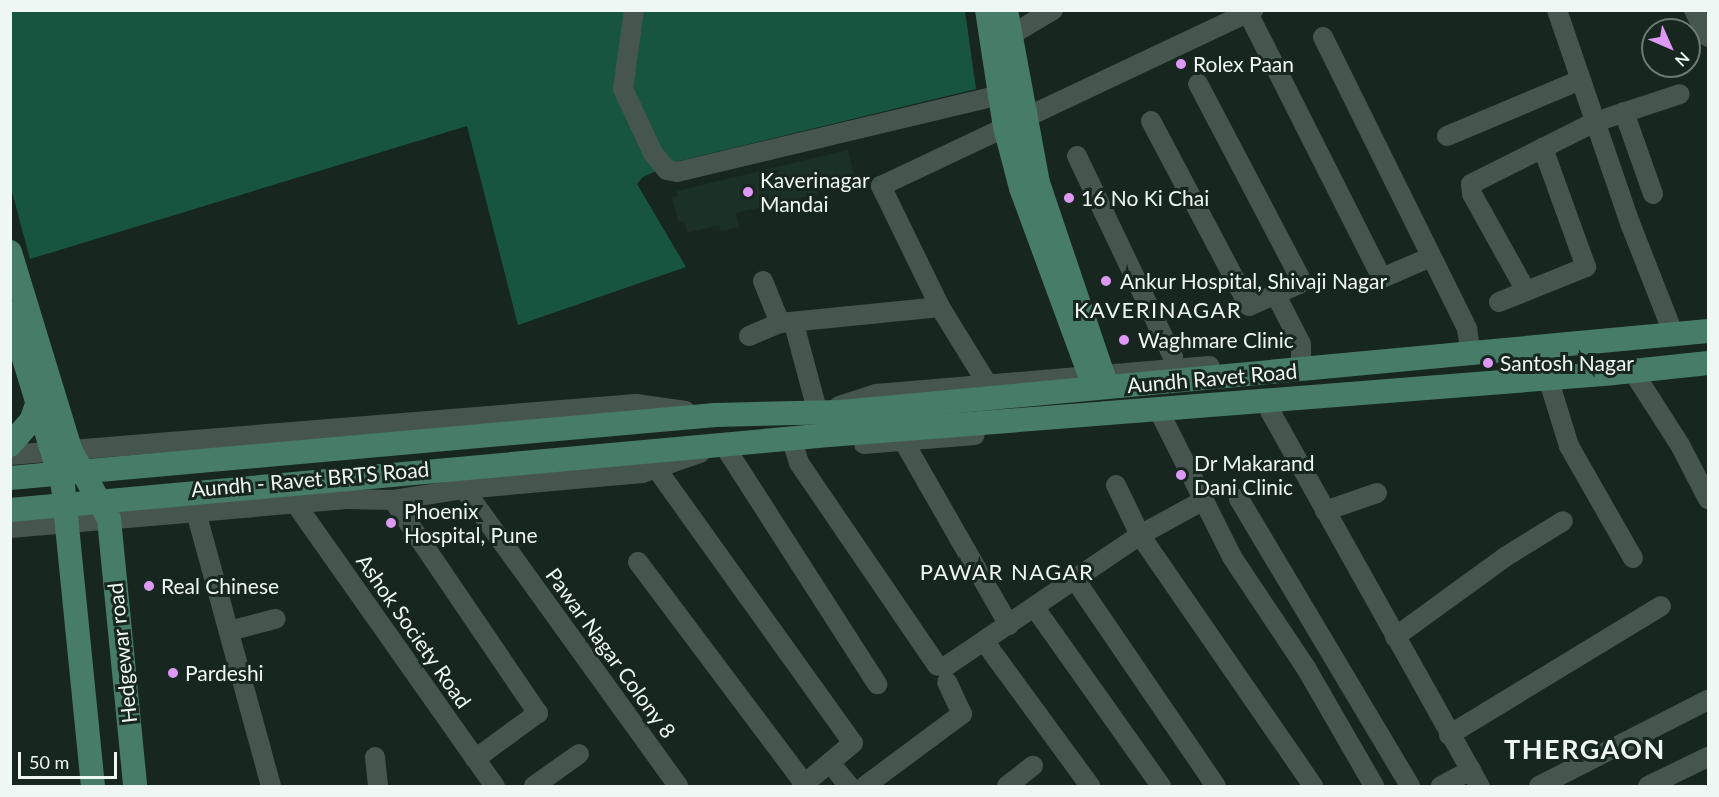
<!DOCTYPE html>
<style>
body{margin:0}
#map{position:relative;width:1719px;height:797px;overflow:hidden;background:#182620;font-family:Lato,sans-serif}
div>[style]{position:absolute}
.built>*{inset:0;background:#1b3128}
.green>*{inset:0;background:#185541}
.minor>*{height:20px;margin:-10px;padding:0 10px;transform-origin:10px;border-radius:10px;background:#46564f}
.major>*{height:24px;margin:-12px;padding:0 12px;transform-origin:12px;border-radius:12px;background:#467c68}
.dots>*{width:16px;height:16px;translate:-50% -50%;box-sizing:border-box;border:3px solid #182620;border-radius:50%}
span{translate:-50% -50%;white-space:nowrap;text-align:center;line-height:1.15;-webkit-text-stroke:6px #182620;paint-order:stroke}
.poi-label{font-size:21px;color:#eef7f3}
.left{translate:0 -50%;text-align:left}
.street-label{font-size:21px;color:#eef7f3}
.neighbourhood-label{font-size:22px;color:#eef7f3;letter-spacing:1.5px}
.district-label{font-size:27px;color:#eef7f3;font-weight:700;letter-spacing:1.5px}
.frame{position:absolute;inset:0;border:12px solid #eef7f3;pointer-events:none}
.north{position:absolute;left:1641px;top:18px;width:60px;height:60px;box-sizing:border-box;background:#182620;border:2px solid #6e7a74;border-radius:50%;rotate:135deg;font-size:16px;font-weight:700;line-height:24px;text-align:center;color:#eef7f3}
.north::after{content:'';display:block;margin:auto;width:21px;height:27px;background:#dd99f4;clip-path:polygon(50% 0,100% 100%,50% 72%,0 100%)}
.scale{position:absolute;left:18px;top:752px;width:99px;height:27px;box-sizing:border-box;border:3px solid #eef7f3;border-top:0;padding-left:8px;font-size:18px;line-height:21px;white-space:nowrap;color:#eef7f3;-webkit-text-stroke:4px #182620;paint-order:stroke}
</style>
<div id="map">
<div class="built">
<i style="clip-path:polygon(848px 150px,855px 180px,817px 189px,818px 194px,736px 213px,739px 227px,721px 231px,719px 225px,687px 233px,685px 222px,678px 221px,672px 197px,678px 196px,677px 191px)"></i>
</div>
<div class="green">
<i style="clip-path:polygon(10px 11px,965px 11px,976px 89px,675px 162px,643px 177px,637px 184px,686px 267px,518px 325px,467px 126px,30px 259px,11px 188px)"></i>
</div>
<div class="minor">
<i style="left:634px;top:10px;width:80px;rotate:97.9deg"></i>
<i style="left:623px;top:89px;width:71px;rotate:64.9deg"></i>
<i style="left:653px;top:153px;width:22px;rotate:51deg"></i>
<i style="left:667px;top:170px;width:10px;rotate:11deg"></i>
<i style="left:677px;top:172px;width:344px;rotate:-13.4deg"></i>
<i style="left:1557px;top:10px;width:225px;rotate:71.1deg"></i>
<i style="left:1630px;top:223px;width:120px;rotate:68.6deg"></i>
<i style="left:1694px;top:10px;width:30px;rotate:63deg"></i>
<i style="left:1248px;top:13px;width:297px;rotate:63.2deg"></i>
<i style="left:1382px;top:278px;width:53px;rotate:-23.2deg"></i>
<i style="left:1011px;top:35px;width:49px;rotate:-30.8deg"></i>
<i style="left:1323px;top:37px;width:326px;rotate:63.7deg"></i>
<i style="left:1467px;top:329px;width:25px;rotate:81deg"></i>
<i style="left:1624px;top:112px;width:87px;rotate:70.5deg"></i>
<i style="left:1151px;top:121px;width:209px;rotate:62.1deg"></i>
<i style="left:1249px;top:306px;width:55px;rotate:-23.7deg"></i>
<i style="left:1299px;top:284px;width:8px;rotate:-90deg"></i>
<i style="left:1299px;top:276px;width:217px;rotate:-117.7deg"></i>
<i style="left:1447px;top:136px;width:144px;rotate:-22.8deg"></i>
<i style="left:1077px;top:156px;width:223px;rotate:64.5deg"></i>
<i style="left:1173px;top:357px;width:12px;rotate:85deg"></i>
<i style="left:763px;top:281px;width:45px;rotate:68deg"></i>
<i style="left:1526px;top:291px;width:111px;rotate:-119.1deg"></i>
<i style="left:1472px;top:194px;width:10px;rotate:-96deg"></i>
<i style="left:1471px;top:184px;width:139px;rotate:-26.6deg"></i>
<i style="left:1595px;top:122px;width:89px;rotate:-18.2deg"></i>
<i style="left:1276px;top:295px;width:55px;rotate:63deg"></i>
<i style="left:1301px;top:344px;width:14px;rotate:90deg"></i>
<i style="left:1499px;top:302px;width:94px;rotate:-21.9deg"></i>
<i style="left:1586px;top:267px;width:127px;rotate:-109.9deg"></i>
<i style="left:794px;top:324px;width:89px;rotate:75deg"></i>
<i style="left:749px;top:336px;width:34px;rotate:-23deg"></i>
<i style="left:780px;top:323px;width:161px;rotate:-5.7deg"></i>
<i style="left:1632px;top:370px;width:89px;rotate:57.4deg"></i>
<i style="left:1680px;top:445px;width:61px;rotate:62.6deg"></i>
<i style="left:1548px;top:378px;width:71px;rotate:72.8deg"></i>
<i style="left:1569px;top:446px;width:129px;rotate:60.3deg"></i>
<i style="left:1104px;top:380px;width:5px;rotate:-101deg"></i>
<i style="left:1103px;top:375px;width:107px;rotate:-4.8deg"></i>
<i style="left:988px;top:385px;width:92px;rotate:-121.6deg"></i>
<i style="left:940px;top:307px;width:135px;rotate:-116deg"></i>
<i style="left:881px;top:186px;width:412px;rotate:-25.3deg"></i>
<i style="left:839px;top:406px;width:39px;rotate:-18deg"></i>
<i style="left:876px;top:394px;width:215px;rotate:-4.8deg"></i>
<i style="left:1090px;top:376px;width:6px;rotate:81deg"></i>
<i style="left:1270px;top:411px;width:430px;rotate:60.8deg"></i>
<i style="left:1163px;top:419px;width:154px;rotate:63.4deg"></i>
<i style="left:1232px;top:557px;width:133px;rotate:56.3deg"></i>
<i style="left:1306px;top:668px;width:136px;rotate:60deg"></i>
<i style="left:791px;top:438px;width:26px;rotate:72deg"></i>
<i style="left:799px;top:463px;width:245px;rotate:55.7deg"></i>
<i style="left:937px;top:665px;width:8px;rotate:14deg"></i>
<i style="left:945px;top:667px;width:235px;rotate:-34.1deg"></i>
<i style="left:1140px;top:535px;width:71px;rotate:-28.7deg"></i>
<i style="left:904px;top:442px;width:211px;rotate:60.2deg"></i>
<i style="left:864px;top:444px;width:111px;rotate:-4.6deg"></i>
<i style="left:725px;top:447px;width:282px;rotate:57.3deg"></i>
<i style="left:10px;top:455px;width:628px;rotate:-4.66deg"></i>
<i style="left:636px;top:404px;width:50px;rotate:8deg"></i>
<i style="left:656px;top:468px;width:338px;rotate:54.4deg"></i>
<i style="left:853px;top:743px;width:67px;rotate:139.9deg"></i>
<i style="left:1116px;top:485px;width:55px;rotate:64.4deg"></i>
<i style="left:1140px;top:535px;width:305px;rotate:55.4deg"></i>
<i style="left:464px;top:489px;width:366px;rotate:54.2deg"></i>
<i style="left:1239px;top:499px;width:334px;rotate:59.2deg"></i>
<i style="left:393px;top:500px;width:258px;rotate:55.8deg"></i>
<i style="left:538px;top:713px;width:78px;rotate:143.9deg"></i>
<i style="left:295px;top:503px;width:347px;rotate:54.8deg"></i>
<i style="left:1325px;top:511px;width:55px;rotate:-19.1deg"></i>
<i style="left:196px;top:512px;width:284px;rotate:74.7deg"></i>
<i style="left:10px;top:528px;width:338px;rotate:-4.9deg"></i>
<i style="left:347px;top:499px;width:46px;rotate:1.2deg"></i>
<i style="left:393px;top:500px;width:72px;rotate:-8.8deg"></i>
<i style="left:464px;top:489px;width:179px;rotate:-5.1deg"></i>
<i style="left:642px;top:473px;width:61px;rotate:-19deg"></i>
<i style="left:638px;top:562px;width:280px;rotate:53.1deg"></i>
<i style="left:1076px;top:581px;width:248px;rotate:55.7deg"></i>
<i style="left:1035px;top:608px;width:218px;rotate:54.7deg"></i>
<i style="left:229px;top:631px;width:48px;rotate:-14.6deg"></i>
<i style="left:1395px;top:637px;width:136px;rotate:-36deg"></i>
<i style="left:1505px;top:557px;width:68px;rotate:-31.8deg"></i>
<i style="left:984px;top:641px;width:180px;rotate:53.8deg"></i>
<i style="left:1449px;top:735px;width:248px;rotate:-31.3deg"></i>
<i style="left:375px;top:757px;width:29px;rotate:84deg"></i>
<i style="left:830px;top:763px;width:30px;rotate:50deg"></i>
<i style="left:534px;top:786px;width:55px;rotate:-35.4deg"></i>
<i style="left:865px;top:786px;width:121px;rotate:-36.6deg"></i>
<i style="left:962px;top:714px;width:35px;rotate:-115deg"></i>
<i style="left:1007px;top:786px;width:33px;rotate:-38deg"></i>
<i style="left:1441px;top:786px;width:34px;rotate:-28deg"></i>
<i style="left:1539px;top:786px;width:190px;rotate:-27deg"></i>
<i style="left:1648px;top:786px;width:67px;rotate:-25.8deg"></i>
</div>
<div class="major">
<i style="left:987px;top:10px;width:118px;rotate:81.3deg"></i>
<i style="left:1005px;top:127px;width:63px;rotate:75.3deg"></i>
<i style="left:1021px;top:188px;width:200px;rotate:69.8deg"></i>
<i style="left:1090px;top:376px;width:13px;rotate:-4deg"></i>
<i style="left:1103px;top:375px;width:203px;rotate:-108.7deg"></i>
<i style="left:1038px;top:183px;width:176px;rotate:-100.5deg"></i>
<i style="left:10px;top:252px;width:208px;rotate:73deg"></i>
<i style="left:71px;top:451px;width:78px;rotate:60.8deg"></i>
<i style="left:109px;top:519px;width:268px;rotate:84.4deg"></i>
<i style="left:10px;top:313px;width:181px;rotate:73deg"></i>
<i style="left:63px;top:486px;width:301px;rotate:84.3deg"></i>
<i style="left:10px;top:445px;width:32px;rotate:-49deg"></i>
<i style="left:31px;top:421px;width:20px;rotate:-70deg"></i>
<i style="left:10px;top:478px;width:708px;rotate:-5.11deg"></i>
<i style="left:715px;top:415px;width:126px;rotate:-1.4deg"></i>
<i style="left:841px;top:412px;width:871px;rotate:-5.34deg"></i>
<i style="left:10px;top:510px;width:822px;rotate:-5.23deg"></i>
<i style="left:829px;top:435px;width:777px;rotate:-4.5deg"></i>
<i style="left:1604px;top:374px;width:105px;rotate:-6deg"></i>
</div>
<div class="dots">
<i style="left:1181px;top:64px;background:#dd99f4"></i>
<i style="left:748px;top:192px;background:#dd99f4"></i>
<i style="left:1069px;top:198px;background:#dd99f4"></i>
<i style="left:1106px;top:281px;background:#dd99f4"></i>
<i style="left:1124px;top:340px;background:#dd99f4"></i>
<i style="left:1488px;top:363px;background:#dd99f4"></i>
<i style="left:1181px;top:475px;background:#dd99f4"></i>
<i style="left:391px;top:523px;background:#dd99f4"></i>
<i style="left:149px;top:586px;background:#dd99f4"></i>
<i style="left:173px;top:673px;background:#dd99f4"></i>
</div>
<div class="poi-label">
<span class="left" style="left:1193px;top:64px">Rolex Paan</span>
<span class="left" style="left:760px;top:192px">Kaverinagar<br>Mandai</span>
<span class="left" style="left:1081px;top:198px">16 No Ki Chai</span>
<span class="left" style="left:1120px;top:281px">Ankur Hospital, Shivaji Nagar</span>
<span class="left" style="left:1138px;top:340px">Waghmare Clinic</span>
<span class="left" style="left:1500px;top:363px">Santosh Nagar</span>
<span class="left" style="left:1194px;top:475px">Dr Makarand<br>Dani Clinic</span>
<span class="left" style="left:404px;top:523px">Phoenix<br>Hospital, Pune</span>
<span class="left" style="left:161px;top:586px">Real Chinese</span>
<span class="left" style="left:185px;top:673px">Pardeshi</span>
</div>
<div class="street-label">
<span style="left:1212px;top:378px;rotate:-5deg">Aundh Ravet Road</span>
<span style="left:310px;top:479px;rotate:-5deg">Aundh - Ravet BRTS Road</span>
<span style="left:414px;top:631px;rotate:55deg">Ashok Society Road</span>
<span style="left:122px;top:653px;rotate:-96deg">Hedgewar road</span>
<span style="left:611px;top:653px;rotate:54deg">Pawar Nagar Colony 8</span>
</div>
<div class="neighbourhood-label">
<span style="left:1158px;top:310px">KAVERINAGAR</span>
<span style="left:1007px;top:572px">PAWAR NAGAR</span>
</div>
<div class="district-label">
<span style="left:1585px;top:749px">THERGAON</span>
</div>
<div class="frame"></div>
<div class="north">N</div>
<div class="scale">50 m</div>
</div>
